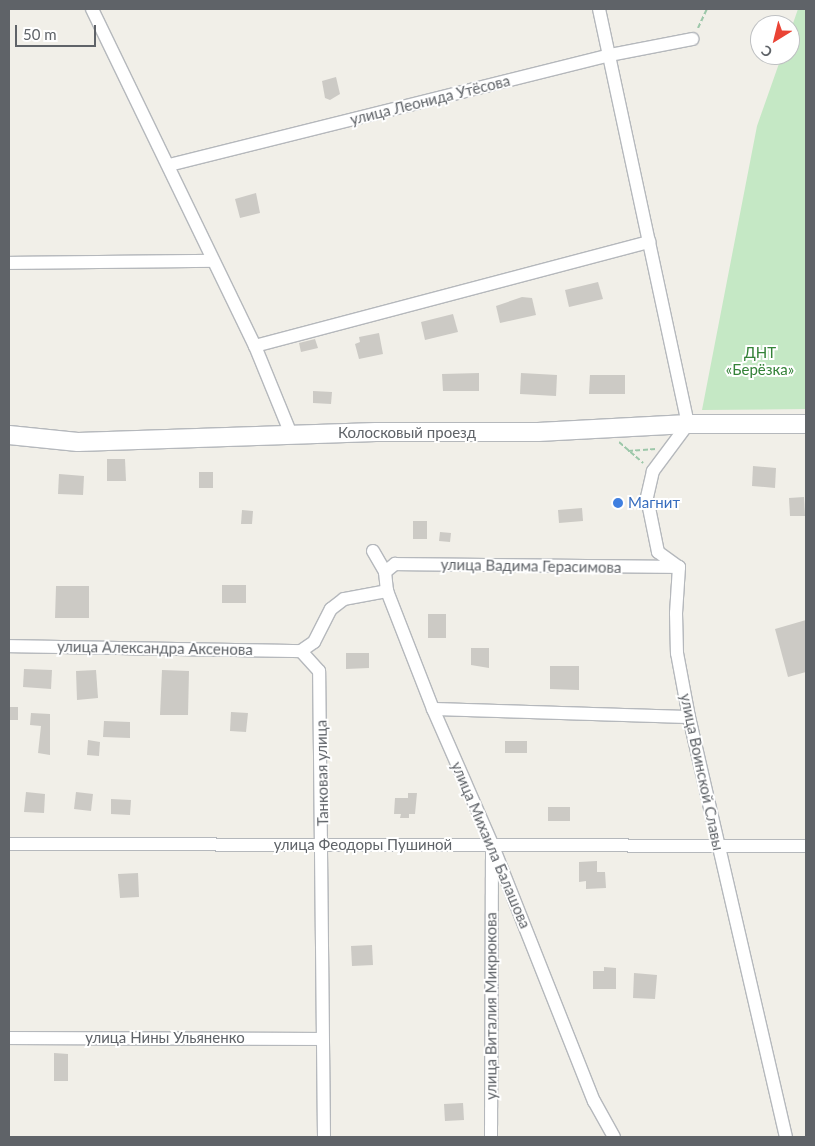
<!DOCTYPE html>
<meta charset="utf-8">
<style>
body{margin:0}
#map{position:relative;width:815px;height:1146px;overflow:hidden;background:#f1efe8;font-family:Lato,sans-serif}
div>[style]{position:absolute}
.green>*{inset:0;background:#c5e8c5}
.building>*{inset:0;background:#cccac5}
.path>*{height:2px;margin-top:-1px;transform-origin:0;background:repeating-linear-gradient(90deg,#9cc7a9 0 5px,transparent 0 7.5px)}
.roads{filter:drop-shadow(1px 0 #b5b8bc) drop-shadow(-1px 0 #b5b8bc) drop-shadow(0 1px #b5b8bc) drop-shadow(0 -1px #b5b8bc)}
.street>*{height:12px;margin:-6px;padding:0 6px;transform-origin:6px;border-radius:6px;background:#fff}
.secondary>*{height:18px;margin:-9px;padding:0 9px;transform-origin:9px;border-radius:9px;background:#fff}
.dots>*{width:14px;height:14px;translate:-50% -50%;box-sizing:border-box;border:2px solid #fff;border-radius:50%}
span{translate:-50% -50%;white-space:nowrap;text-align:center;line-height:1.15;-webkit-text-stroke:4px #fff;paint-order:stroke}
.street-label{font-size:15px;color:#5f6368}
.park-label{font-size:15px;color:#348238}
.shop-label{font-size:15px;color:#366cbe}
.left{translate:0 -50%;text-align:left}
.frame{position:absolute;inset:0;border:10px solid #5f6368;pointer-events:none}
.north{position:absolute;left:750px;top:15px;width:50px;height:50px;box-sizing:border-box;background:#fff;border:1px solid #bfc1c3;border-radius:50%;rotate:216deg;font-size:14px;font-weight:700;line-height:20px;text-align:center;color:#5f6368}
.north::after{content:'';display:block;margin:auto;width:18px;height:22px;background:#ea4335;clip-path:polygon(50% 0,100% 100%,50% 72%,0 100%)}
.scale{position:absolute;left:15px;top:25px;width:81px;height:22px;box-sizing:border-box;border:2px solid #5f6368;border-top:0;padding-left:6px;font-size:15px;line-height:18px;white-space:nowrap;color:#5f6368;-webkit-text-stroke:4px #fff;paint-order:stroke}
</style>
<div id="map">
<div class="green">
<i style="clip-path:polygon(798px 9px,806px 9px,806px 409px,702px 410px,757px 126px,782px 55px,790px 55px,790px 32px)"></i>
</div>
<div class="building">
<i style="clip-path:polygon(336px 77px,340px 94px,330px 100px,325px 98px,322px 81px)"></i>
<i style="clip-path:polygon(256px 193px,260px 213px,240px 218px,235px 199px)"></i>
<i style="clip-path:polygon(598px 282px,603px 299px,569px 307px,565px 290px)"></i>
<i style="clip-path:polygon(522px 297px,532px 298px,536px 315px,500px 323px,496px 306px)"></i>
<i style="clip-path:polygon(453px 314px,458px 332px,425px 340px,421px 322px)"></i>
<i style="clip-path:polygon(379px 333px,383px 354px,359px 359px,355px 344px,360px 342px,359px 337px)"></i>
<i style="clip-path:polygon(315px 339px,318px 348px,301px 352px,299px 343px)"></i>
<i style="clip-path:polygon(479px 373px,479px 391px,443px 391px,442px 374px)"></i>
<i style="clip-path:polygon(521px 373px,557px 375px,556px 396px,520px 394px)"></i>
<i style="clip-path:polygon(590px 375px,625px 375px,625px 394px,589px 394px)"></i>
<i style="clip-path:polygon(313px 391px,332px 392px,331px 404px,313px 403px)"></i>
<i style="clip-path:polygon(107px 459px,125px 459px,126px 481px,107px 481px)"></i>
<i style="clip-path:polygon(753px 466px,776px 468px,775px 488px,752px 486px)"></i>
<i style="clip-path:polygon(199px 472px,213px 472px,213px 488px,199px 488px)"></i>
<i style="clip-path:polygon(59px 474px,84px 476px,83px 495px,58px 494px)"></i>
<i style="clip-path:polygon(804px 497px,805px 516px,790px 516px,789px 498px)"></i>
<i style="clip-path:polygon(582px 508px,583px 521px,559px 523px,558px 510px)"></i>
<i style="clip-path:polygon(242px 510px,253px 511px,252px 524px,241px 524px)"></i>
<i style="clip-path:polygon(413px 521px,427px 521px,427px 539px,413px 539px)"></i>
<i style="clip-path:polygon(440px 532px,451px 533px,450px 542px,439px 541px)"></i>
<i style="clip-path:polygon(222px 585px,246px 585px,246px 603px,222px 603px)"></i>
<i style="clip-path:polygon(56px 586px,89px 586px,89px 618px,55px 618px)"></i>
<i style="clip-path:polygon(428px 614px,446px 614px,446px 638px,428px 638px)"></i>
<i style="clip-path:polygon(806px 620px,806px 672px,788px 677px,775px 629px)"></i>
<i style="clip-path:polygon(471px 648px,489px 648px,489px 668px,471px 665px)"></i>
<i style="clip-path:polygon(346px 653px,369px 653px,369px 668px,346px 669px)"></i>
<i style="clip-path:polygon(550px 666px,579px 666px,579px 690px,550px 689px)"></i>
<i style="clip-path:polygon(24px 669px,52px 670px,51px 689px,23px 687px)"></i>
<i style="clip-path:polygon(96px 670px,98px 698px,77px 700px,76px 671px)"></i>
<i style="clip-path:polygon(162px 670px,189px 671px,188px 715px,160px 715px)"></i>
<i style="clip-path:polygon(9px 707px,18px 707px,18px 720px,9px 720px)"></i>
<i style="clip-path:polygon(231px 712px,248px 713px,246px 732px,230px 731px)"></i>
<i style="clip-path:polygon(31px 713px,50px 714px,50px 755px,38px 753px,41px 726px,30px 725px)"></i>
<i style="clip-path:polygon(104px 721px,130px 722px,130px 738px,103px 737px)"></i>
<i style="clip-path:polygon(88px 740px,100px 742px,99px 756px,87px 755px)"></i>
<i style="clip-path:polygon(505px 741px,527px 741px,527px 753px,505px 753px)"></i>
<i style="clip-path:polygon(26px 792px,45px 794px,44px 813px,24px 812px)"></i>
<i style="clip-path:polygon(76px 792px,93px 794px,91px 811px,74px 809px)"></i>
<i style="clip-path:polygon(408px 793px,417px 793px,415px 814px,409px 814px,409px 818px,400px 818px,401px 814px,394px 814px,395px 798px,408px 798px)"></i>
<i style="clip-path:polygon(111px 799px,131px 800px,130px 815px,111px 814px)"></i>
<i style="clip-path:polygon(548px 807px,570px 807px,570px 821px,548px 821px)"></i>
<i style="clip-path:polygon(597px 861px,597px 872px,605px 872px,606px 888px,586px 889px,586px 881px,579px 882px,579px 862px)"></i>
<i style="clip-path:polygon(138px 873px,139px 897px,120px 898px,118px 874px)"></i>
<i style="clip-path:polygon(372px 945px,373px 965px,352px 966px,351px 946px)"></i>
<i style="clip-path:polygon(604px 967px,616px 968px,616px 989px,593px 989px,593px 971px,604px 971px)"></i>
<i style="clip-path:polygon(634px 973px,657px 975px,655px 999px,633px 998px)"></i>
<i style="clip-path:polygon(54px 1053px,68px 1054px,68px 1081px,54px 1081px)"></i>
<i style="clip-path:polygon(463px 1103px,464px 1120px,445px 1121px,444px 1104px)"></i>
</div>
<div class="path">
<i style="left:698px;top:28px;width:21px;rotate:-65deg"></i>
<i style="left:619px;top:442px;width:32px;rotate:41deg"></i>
<i style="left:628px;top:451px;width:28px;rotate:-4deg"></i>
</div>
<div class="roads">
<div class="street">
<i style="left:92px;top:9px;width:374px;rotate:64.2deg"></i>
<i style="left:255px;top:346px;width:95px;rotate:67.8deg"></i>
<i style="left:599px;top:9px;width:424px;rotate:77.9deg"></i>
<i style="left:688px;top:424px;width:59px;rotate:126.7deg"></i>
<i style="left:653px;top:471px;width:28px;rotate:103deg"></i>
<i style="left:647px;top:498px;width:55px;rotate:78.5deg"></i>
<i style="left:658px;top:552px;width:26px;rotate:36deg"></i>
<i style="left:169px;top:165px;width:455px;rotate:-14deg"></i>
<i style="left:610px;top:55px;width:84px;rotate:-11deg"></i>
<i style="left:9px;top:263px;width:203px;rotate:-0.6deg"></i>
<i style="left:255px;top:346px;width:408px;rotate:-14.8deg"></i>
<i style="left:373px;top:551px;width:24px;rotate:60deg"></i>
<i style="left:385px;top:572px;width:19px;rotate:84deg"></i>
<i style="left:387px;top:591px;width:127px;rotate:68.7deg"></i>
<i style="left:433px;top:709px;width:147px;rotate:66.4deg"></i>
<i style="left:492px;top:844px;width:277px;rotate:68.4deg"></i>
<i style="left:594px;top:1101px;width:41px;rotate:60.9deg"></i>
<i style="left:679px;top:567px;width:46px;rotate:93.7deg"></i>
<i style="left:676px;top:613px;width:40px;rotate:88.6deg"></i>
<i style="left:677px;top:653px;width:65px;rotate:79.4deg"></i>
<i style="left:689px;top:717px;width:431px;rotate:77deg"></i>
<i style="left:385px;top:572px;width:13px;rotate:-39deg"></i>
<i style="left:395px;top:564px;width:284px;rotate:0.6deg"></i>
<i style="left:9px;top:646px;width:292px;rotate:1deg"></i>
<i style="left:433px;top:709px;width:256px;rotate:1.8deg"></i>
<i style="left:9px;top:844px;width:797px;rotate:0.14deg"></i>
<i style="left:9px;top:1038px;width:313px;rotate:0.2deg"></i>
<i style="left:324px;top:1137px;width:466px;rotate:-90.6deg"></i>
<i style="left:319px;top:671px;width:27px;rotate:-132deg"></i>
<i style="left:301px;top:651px;width:16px;rotate:-35deg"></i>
<i style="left:314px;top:642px;width:37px;rotate:-63deg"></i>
<i style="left:331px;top:609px;width:16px;rotate:-38deg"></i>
<i style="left:344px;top:599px;width:44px;rotate:-10.5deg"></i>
<i style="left:491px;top:1137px;width:285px;rotate:-89.8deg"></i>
</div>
<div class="secondary">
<i style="left:9px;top:435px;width:69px;rotate:5.8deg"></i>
<i style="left:78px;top:442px;width:298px;rotate:-1.9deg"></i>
<i style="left:376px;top:432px;width:162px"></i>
<i style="left:538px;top:432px;width:150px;rotate:-3.1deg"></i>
<i style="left:688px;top:424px;width:118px"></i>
</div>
</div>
<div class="dots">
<i style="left:618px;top:503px;background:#3f7fe0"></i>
</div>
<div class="street-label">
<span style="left:430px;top:100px;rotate:-14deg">улица Леонида Утёсова</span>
<span style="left:407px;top:433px">Колосковый проезд</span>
<span style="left:531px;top:566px;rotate:1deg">улица Вадима Герасимова</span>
<span style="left:155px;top:648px;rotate:1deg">улица Александра Аксенова</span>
<span style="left:702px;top:772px;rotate:78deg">улица Воинской Славы</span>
<span style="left:322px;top:773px;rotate:-91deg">Танковая улица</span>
<span style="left:363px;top:845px">улица Феодоры Пушиной</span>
<span style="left:491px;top:845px;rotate:67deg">улица Михаила Балашова</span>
<span style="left:491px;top:1006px;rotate:-90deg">улица Виталия Микрюкова</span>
<span style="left:165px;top:1038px">улица Нины Ульяненко</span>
</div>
<div class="park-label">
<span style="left:760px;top:361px">ДНТ<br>«Берёзка»</span>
</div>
<div class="shop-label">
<span class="left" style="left:628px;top:503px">Магнит</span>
</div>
<div class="frame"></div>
<div class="north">С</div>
<div class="scale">50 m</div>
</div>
